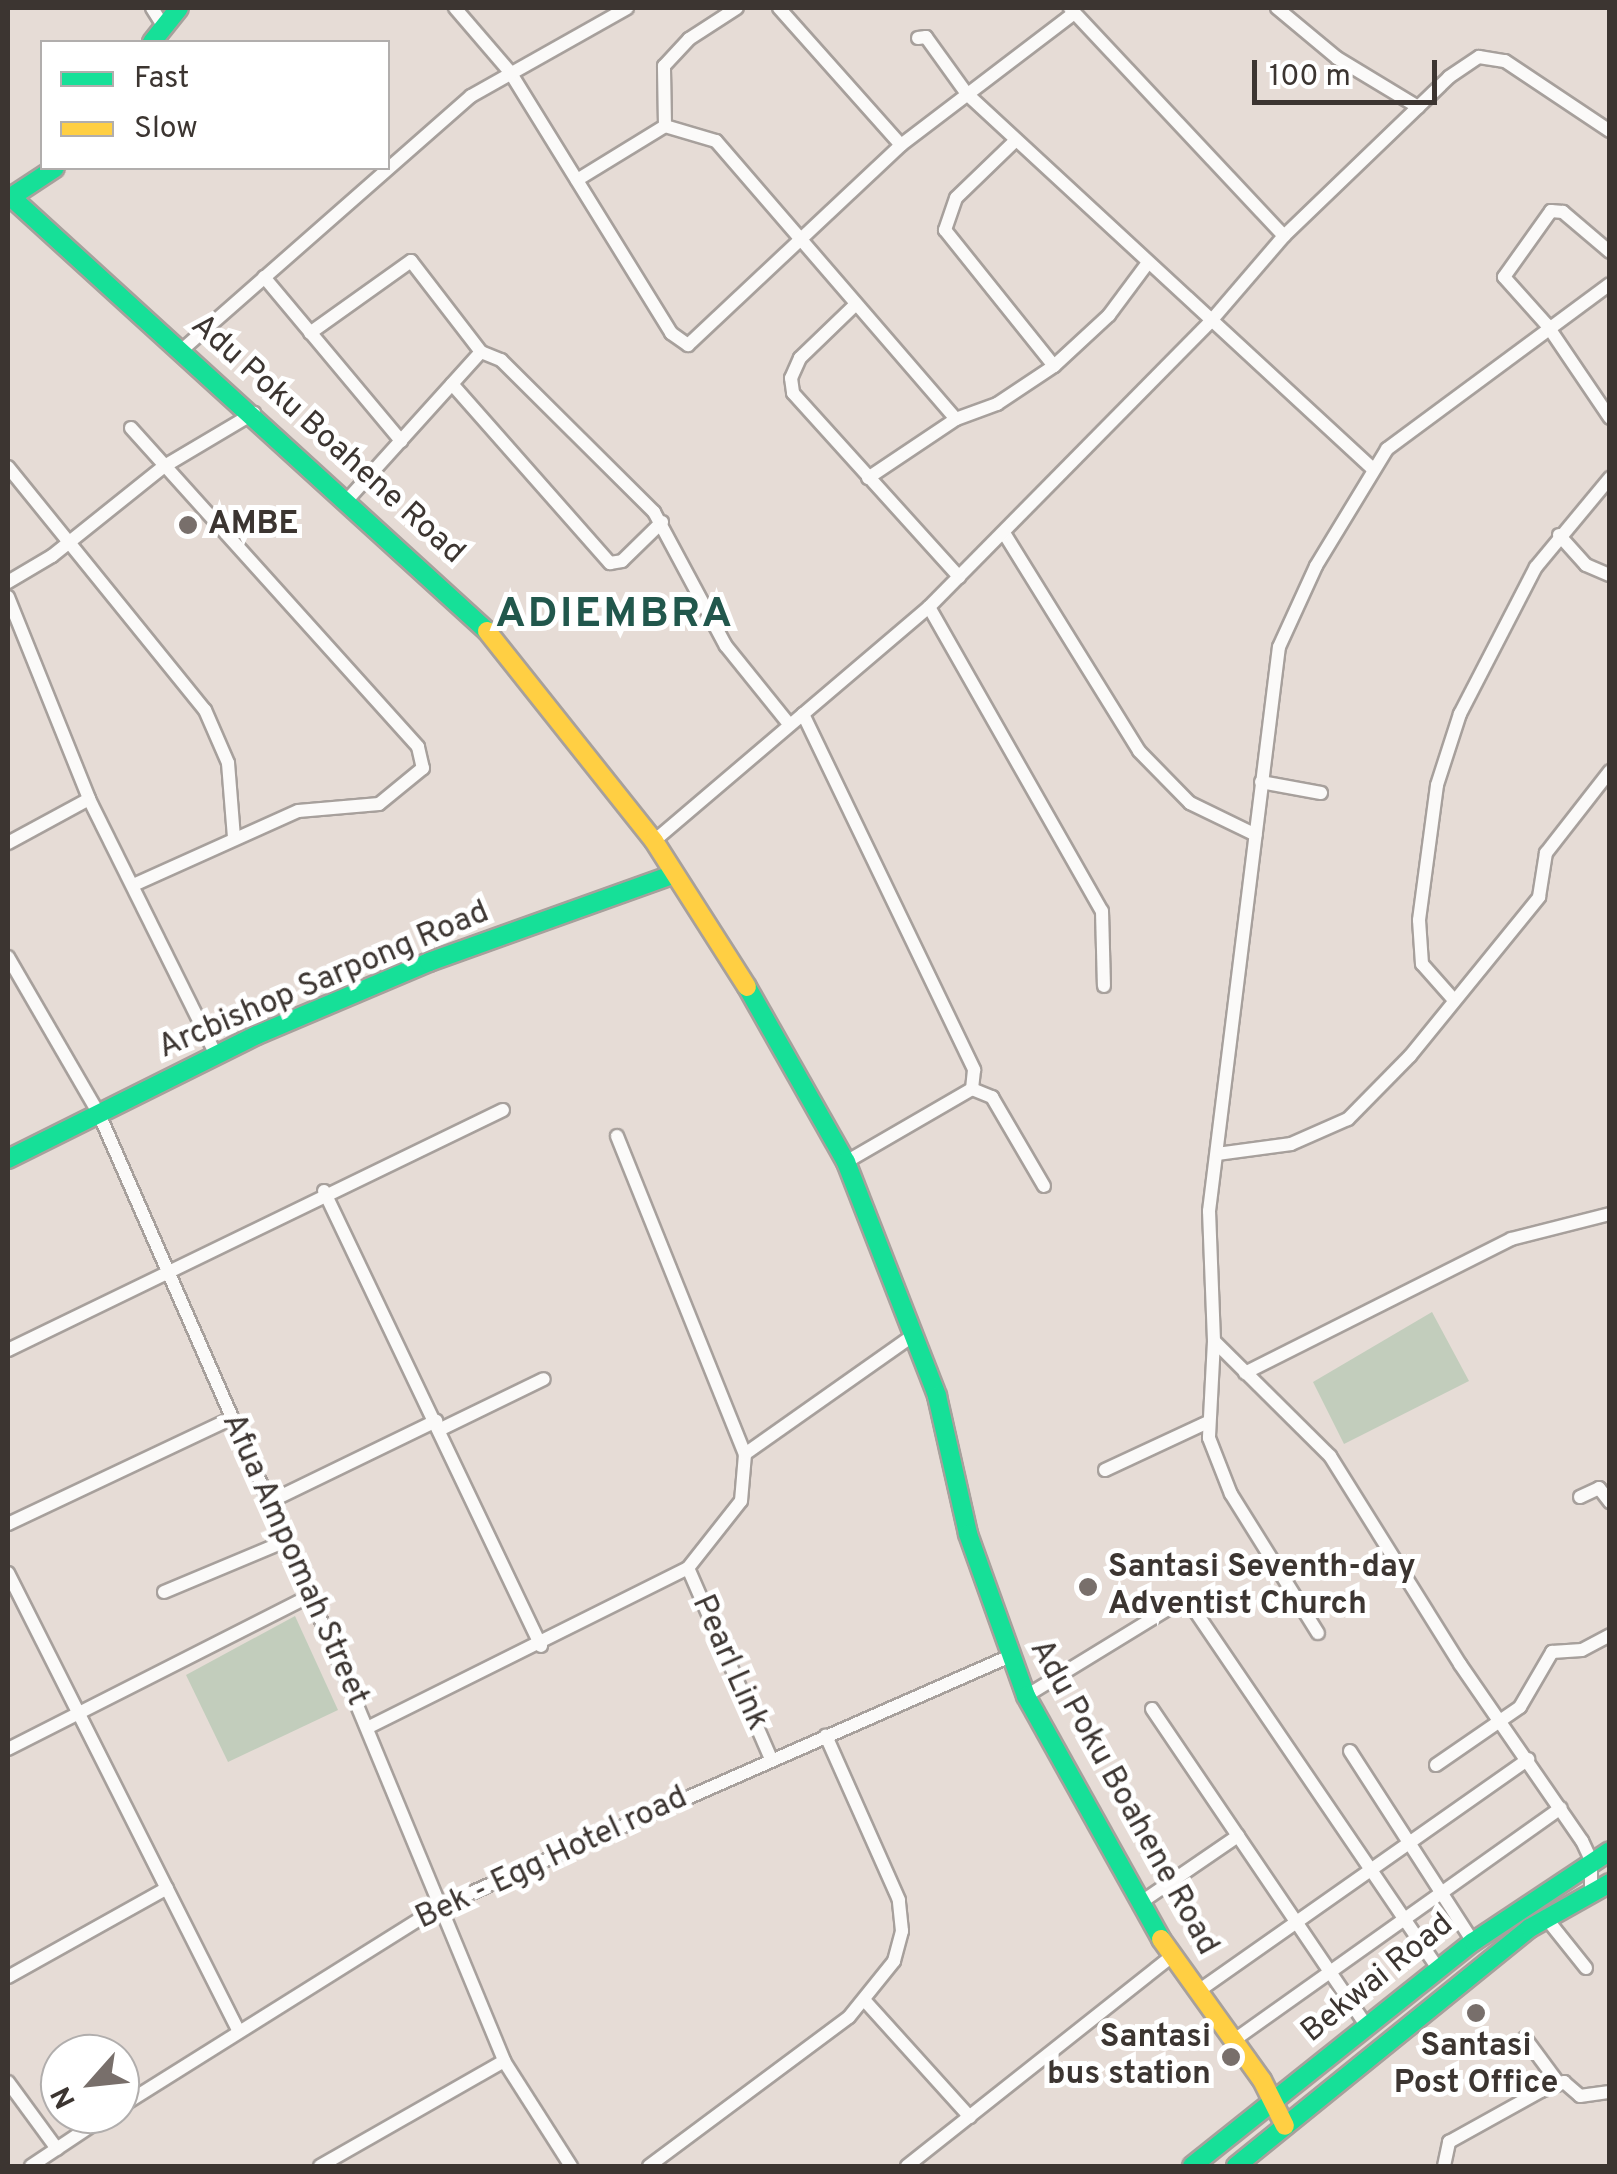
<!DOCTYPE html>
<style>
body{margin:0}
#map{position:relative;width:1617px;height:2174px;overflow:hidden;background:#e6dcd6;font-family:Overpass,sans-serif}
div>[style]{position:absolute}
.green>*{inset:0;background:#c2cdbc}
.roads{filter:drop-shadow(2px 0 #a7a09c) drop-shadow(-2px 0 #a7a09c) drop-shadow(0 2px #a7a09c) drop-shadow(0 -2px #a7a09c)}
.street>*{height:12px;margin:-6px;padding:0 6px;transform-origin:6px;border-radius:6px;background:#fbfaf9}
.fast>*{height:18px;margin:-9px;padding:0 9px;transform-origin:9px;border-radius:9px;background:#16e098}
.slow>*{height:18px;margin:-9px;padding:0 9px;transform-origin:9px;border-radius:9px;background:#ffcf43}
.dots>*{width:28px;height:28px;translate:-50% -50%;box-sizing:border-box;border:5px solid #fff;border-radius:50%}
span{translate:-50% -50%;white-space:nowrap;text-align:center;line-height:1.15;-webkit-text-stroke:10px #fff;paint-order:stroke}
.street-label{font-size:32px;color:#3c3531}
.poi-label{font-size:32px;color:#3c3531;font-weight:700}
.left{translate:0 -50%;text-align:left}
.right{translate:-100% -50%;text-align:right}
.district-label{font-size:42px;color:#21574c;font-weight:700;letter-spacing:2.5px}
.frame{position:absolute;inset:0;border:10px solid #3c3531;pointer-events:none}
.legend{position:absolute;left:40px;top:40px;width:350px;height:130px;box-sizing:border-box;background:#fff;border:2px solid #b1aead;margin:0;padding:12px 18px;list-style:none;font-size:30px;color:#3c3531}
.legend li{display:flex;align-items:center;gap:20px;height:50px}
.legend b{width:50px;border:2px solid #b1aead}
.north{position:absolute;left:40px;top:2034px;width:100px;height:100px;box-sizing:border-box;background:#fff;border:2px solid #b1aead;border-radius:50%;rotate:243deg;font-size:28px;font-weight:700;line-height:40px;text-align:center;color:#3c3531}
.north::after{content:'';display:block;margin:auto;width:35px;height:45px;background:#786f6b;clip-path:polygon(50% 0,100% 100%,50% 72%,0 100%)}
.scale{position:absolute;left:1252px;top:60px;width:185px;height:45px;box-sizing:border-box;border:5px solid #3c3531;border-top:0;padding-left:12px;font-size:30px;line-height:35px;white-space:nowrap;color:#3c3531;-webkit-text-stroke:8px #fff;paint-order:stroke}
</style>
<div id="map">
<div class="green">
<i style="clip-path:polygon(1432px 1312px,1469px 1381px,1344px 1444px,1313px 1382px)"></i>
<i style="clip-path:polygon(295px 1616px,338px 1710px,228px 1762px,186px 1675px)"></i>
</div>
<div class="roads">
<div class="street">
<i style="left:152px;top:8px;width:22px;rotate:58deg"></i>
<i style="left:455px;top:8px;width:84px;rotate:49.3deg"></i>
<i style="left:510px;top:72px;width:307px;rotate:58.3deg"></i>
<i style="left:671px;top:333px;width:21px;rotate:35deg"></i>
<i style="left:688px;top:345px;width:292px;rotate:-43.2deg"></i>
<i style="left:901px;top:145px;width:218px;rotate:-37.3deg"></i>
<i style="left:779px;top:8px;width:183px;rotate:48.3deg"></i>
<i style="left:1277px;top:8px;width:78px;rotate:39.8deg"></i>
<i style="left:1337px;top:58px;width:95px;rotate:31.2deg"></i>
<i style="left:918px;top:38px;width:8px;rotate:-7deg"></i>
<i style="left:926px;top:37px;width:70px;rotate:54.3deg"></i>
<i style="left:967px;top:94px;width:553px;rotate:42.73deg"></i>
<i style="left:665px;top:126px;width:60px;rotate:-91deg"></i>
<i style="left:664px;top:66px;width:37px;rotate:-47deg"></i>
<i style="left:689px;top:39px;width:57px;rotate:-32.9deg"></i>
<i style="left:1016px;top:140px;width:83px;rotate:136deg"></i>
<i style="left:956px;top:198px;width:34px;rotate:109deg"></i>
<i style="left:945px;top:230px;width:174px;rotate:51.3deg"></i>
<i style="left:577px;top:180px;width:103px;rotate:-31.5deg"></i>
<i style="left:665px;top:126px;width:53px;rotate:16.4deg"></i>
<i style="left:716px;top:141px;width:367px;rotate:49.2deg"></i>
<i style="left:1284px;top:236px;width:229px;rotate:-43.9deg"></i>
<i style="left:1449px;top:77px;width:36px;rotate:-34deg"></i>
<i style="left:1479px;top:57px;width:26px;rotate:9deg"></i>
<i style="left:1505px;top:61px;width:126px;rotate:33.7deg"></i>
<i style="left:1610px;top:252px;width:62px;rotate:-139.6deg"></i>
<i style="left:1563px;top:212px;width:12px;rotate:-175deg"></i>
<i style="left:1551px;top:211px;width:81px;rotate:125.5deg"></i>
<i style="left:1504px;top:277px;width:64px;rotate:48.1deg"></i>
<i style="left:1547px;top:325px;width:112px;rotate:55.9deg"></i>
<i style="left:264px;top:277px;width:214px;rotate:50.1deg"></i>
<i style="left:856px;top:304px;width:78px;rotate:136deg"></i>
<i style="left:800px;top:358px;width:22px;rotate:114deg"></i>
<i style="left:791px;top:378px;width:15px;rotate:82deg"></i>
<i style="left:793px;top:393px;width:248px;rotate:47.9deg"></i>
<i style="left:310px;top:333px;width:124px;rotate:-35.5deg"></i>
<i style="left:411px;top:261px;width:115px;rotate:52.4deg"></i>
<i style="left:481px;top:352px;width:22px;rotate:22deg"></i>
<i style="left:501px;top:360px;width:216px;rotate:44.8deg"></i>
<i style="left:654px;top:512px;width:152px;rotate:61.8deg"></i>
<i style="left:726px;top:646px;width:100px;rotate:51.1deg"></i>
<i style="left:183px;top:349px;width:383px;rotate:-41.3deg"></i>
<i style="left:471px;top:96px;width:179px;rotate:-29.4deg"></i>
<i style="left:452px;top:384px;width:239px;rotate:48.6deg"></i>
<i style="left:610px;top:563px;width:12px;rotate:-9deg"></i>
<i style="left:622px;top:561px;width:56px;rotate:-44.3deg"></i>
<i style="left:131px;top:428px;width:429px;rotate:48deg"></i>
<i style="left:418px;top:747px;width:22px;rotate:77deg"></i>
<i style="left:423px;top:768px;width:57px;rotate:140.7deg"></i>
<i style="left:379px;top:804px;width:81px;rotate:175.1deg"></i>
<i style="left:298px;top:811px;width:181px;rotate:155.8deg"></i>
<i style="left:8px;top:467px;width:313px;rotate:51deg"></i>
<i style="left:205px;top:710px;width:58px;rotate:66.5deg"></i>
<i style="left:228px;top:763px;width:75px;rotate:85.4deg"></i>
<i style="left:868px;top:478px;width:106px;rotate:-33.8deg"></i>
<i style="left:956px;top:419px;width:44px;rotate:-20.1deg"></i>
<i style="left:997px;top:404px;width:69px;rotate:-33.7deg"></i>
<i style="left:1054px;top:366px;width:75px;rotate:-42.8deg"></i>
<i style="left:1109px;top:315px;width:64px;rotate:-53.3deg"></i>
<i style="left:349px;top:498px;width:197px;rotate:-47.9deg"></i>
<i style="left:1004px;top:533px;width:256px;rotate:58.2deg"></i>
<i style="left:1139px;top:751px;width:73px;rotate:45.6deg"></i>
<i style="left:1190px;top:803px;width:73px;rotate:25.9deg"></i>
<i style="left:1559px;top:535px;width:40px;rotate:48deg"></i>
<i style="left:1586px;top:565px;width:26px;rotate:23deg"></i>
<i style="left:8px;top:582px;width:51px;rotate:-30.6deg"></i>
<i style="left:52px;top:556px;width:142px;rotate:-38.7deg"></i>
<i style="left:163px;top:467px;width:106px;rotate:-30.7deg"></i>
<i style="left:8px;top:597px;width:218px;rotate:68.1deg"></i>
<i style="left:89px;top:799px;width:286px;rotate:63.6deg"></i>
<i style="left:929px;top:607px;width:350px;rotate:60.4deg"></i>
<i style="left:1102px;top:911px;width:75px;rotate:88.5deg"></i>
<i style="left:803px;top:714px;width:395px;rotate:64.3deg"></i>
<i style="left:974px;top:1070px;width:19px;rotate:96deg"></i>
<i style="left:972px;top:1089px;width:22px;rotate:22deg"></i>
<i style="left:992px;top:1097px;width:103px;rotate:59.7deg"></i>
<i style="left:1261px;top:782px;width:61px;rotate:10.4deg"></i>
<i style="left:654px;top:841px;width:361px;rotate:-40.4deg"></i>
<i style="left:929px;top:607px;width:400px;rotate:-45.4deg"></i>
<i style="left:1210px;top:322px;width:113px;rotate:-49.3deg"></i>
<i style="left:1284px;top:236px;width:313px;rotate:-133.2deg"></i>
<i style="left:8px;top:843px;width:92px;rotate:-28.5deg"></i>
<i style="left:8px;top:957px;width:181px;rotate:59.9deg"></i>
<i style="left:99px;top:1114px;width:593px;rotate:66.33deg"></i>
<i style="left:337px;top:1657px;width:437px;rotate:67.5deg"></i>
<i style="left:504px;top:2061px;width:125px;rotate:57.5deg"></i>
<i style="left:1454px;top:1000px;width:48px;rotate:-131.6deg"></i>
<i style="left:1422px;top:964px;width:44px;rotate:-93.9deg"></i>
<i style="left:1419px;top:920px;width:136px;rotate:-82.4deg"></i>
<i style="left:1437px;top:785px;width:75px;rotate:-72.1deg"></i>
<i style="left:1460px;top:714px;width:165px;rotate:-62.7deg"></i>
<i style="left:1536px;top:567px;width:116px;rotate:-50.3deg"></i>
<i style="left:617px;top:1136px;width:343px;rotate:68.1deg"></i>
<i style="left:1217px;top:1154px;width:75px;rotate:-7.7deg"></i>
<i style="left:1291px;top:1144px;width:62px;rotate:-23.7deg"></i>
<i style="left:1348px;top:1119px;width:88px;rotate:-45.5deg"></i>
<i style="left:1410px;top:1056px;width:205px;rotate:-50.9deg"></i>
<i style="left:1539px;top:897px;width:45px;rotate:-81deg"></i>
<i style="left:1546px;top:853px;width:104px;rotate:-52deg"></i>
<i style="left:846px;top:1162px;width:146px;rotate:-30.1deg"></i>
<i style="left:324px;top:1191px;width:504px;rotate:64.5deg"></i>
<i style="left:1214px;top:1341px;width:97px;rotate:93deg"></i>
<i style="left:1209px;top:1438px;width:60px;rotate:68.6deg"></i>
<i style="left:1231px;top:1494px;width:164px;rotate:58deg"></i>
<i style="left:8px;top:1350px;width:550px;rotate:-25.87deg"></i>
<i style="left:1245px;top:1373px;width:298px;rotate:-26.7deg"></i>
<i style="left:1511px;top:1239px;width:102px;rotate:-14.2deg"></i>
<i style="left:441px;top:1429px;width:114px;rotate:-25.9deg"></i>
<i style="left:1105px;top:1470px;width:114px;rotate:-25deg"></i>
<i style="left:1580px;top:1497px;width:21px;rotate:-25deg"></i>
<i style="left:1599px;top:1488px;width:18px;rotate:52deg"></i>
<i style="left:269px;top:1502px;width:186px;rotate:-25.9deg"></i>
<i style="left:8px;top:1524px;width:248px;rotate:-25.3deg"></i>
<i style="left:688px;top:1568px;width:208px;rotate:66.5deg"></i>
<i style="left:8px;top:1573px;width:509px;rotate:63.28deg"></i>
<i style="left:164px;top:1592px;width:132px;rotate:-22.7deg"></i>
<i style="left:1026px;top:1696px;width:178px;rotate:-31.5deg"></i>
<i style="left:1178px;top:1603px;width:13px;rotate:9deg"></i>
<i style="left:1191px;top:1605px;width:439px;rotate:55.8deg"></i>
<i style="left:1152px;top:1709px;width:383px;rotate:55.9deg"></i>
<i style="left:367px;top:1728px;width:359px;rotate:-26.5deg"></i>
<i style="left:688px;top:1568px;width:85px;rotate:-51.7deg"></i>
<i style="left:741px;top:1501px;width:47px;rotate:-85.1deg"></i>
<i style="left:745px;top:1454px;width:203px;rotate:-35.2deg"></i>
<i style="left:8px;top:1749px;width:339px;rotate:-26.9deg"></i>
<i style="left:1350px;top:1751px;width:227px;rotate:57.2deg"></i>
<i style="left:1436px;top:1765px;width:102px;rotate:-34.6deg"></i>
<i style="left:1520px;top:1707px;width:64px;rotate:-59.8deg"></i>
<i style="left:1552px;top:1652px;width:30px;rotate:-4deg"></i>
<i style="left:1582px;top:1650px;width:32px;rotate:-28deg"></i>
<i style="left:1591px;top:1893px;width:33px;rotate:-90deg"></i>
<i style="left:1591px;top:1860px;width:21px;rotate:-115deg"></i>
<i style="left:1582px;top:1841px;width:215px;rotate:-124.6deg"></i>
<i style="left:1460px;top:1664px;width:245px;rotate:-122deg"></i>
<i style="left:1330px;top:1456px;width:163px;rotate:-135.2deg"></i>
<i style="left:1214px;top:1341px;width:130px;rotate:-92.2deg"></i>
<i style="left:1209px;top:1211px;width:568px;rotate:-82.93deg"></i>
<i style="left:1279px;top:647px;width:89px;rotate:-65.4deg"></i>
<i style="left:1316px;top:566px;width:137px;rotate:-58.7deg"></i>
<i style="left:1387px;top:449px;width:277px;rotate:-36.5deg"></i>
<i style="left:1140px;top:1903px;width:119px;rotate:-34.4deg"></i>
<i style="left:1546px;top:1918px;width:64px;rotate:51.3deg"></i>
<i style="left:8px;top:1977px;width:182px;rotate:-29.2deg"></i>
<i style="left:1197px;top:1992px;width:405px;rotate:-35.1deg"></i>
<i style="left:866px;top:2002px;width:155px;rotate:47.9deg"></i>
<i style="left:1525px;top:2038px;width:57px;rotate:53.5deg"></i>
<i style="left:1233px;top:2041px;width:402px;rotate:-35.4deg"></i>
<i style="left:8px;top:2082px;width:83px;rotate:53.8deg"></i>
<i style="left:120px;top:2107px;width:377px;rotate:-32.1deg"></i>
<i style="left:439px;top:1907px;width:621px;rotate:-23.72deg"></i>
<i style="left:31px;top:2166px;width:94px;rotate:-33.7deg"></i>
<i style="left:320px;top:2166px;width:212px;rotate:-29.7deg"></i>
<i style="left:649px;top:2166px;width:249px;rotate:-36.7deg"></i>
<i style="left:849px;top:2017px;width:72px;rotate:-51.2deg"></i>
<i style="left:894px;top:1961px;width:31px;rotate:-75deg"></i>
<i style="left:902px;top:1931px;width:31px;rotate:-96deg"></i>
<i style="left:899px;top:1900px;width:180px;rotate:-114deg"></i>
<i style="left:907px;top:2166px;width:337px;rotate:-38.4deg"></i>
<i style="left:1444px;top:2166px;width:25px;rotate:-78deg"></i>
<i style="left:1449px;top:2142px;width:105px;rotate:-29deg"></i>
<i style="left:1541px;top:2091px;width:25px;rotate:-21deg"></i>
<i style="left:1564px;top:2082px;width:21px;rotate:41deg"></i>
<i style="left:1580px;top:2096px;width:30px;rotate:-8deg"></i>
</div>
<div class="fast">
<i style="left:152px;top:42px;width:43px;rotate:-51.5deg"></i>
<i style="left:11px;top:197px;width:644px;rotate:42.36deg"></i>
<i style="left:8px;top:199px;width:56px;rotate:-33.4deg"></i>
<i style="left:747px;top:987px;width:201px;rotate:60.5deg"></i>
<i style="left:846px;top:1162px;width:251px;rotate:68.7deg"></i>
<i style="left:937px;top:1396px;width:141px;rotate:77.3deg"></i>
<i style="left:968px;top:1534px;width:172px;rotate:70.3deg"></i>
<i style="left:1026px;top:1696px;width:278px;rotate:60.9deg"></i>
<i style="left:8px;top:1159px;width:278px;rotate:-26.5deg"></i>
<i style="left:257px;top:1035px;width:187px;rotate:-23deg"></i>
<i style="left:429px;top:962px;width:258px;rotate:-19.7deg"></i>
<i style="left:1192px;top:2166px;width:359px;rotate:-38.6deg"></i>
<i style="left:1473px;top:1942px;width:164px;rotate:-33.6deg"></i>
<i style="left:1236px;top:2166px;width:378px;rotate:-39deg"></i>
<i style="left:1530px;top:1928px;width:92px;rotate:-29.4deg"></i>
</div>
<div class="slow">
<i style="left:487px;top:631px;width:268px;rotate:51.5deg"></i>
<i style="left:654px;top:841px;width:173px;rotate:57.5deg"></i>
<i style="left:1161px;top:1939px;width:173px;rotate:54.4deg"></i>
<i style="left:1262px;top:2080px;width:51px;rotate:63.4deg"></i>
</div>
</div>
<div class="dots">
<i style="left:188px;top:525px;background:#786f6b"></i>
<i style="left:1088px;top:1587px;background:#786f6b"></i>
<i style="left:1476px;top:2013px;background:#786f6b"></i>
<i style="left:1231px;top:2057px;background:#786f6b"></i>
</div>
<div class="street-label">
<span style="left:327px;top:440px;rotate:42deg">Adu Poku Boahene Road</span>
<span style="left:324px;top:981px;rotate:-23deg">Arcbishop Sarpong Road</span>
<span style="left:294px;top:1560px;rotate:66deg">Afua Ampomah Street</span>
<span style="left:729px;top:1663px;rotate:66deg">Pearl Link</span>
<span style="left:1123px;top:1798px;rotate:61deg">Adu Poku Boahene Road</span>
<span style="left:552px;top:1859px;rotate:-25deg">Bek - Egg Hotel road</span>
<span style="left:1378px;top:1979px;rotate:-39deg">Bekwai Road</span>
</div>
<div class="poi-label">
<span class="left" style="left:208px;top:525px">AMBE</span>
<span class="left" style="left:1108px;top:1587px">Santasi Seventh-day<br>Adventist Church</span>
<span class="right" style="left:1211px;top:2057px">Santasi<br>bus station</span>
<span style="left:1476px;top:2066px">Santasi<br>Post Office</span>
</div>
<div class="district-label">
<span style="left:615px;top:616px">ADIEMBRA</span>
</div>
<div class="frame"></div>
<ul class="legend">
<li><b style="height:12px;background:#16e098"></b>Fast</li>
<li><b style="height:12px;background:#ffcf43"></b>Slow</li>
</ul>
<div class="north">N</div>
<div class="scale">100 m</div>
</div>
